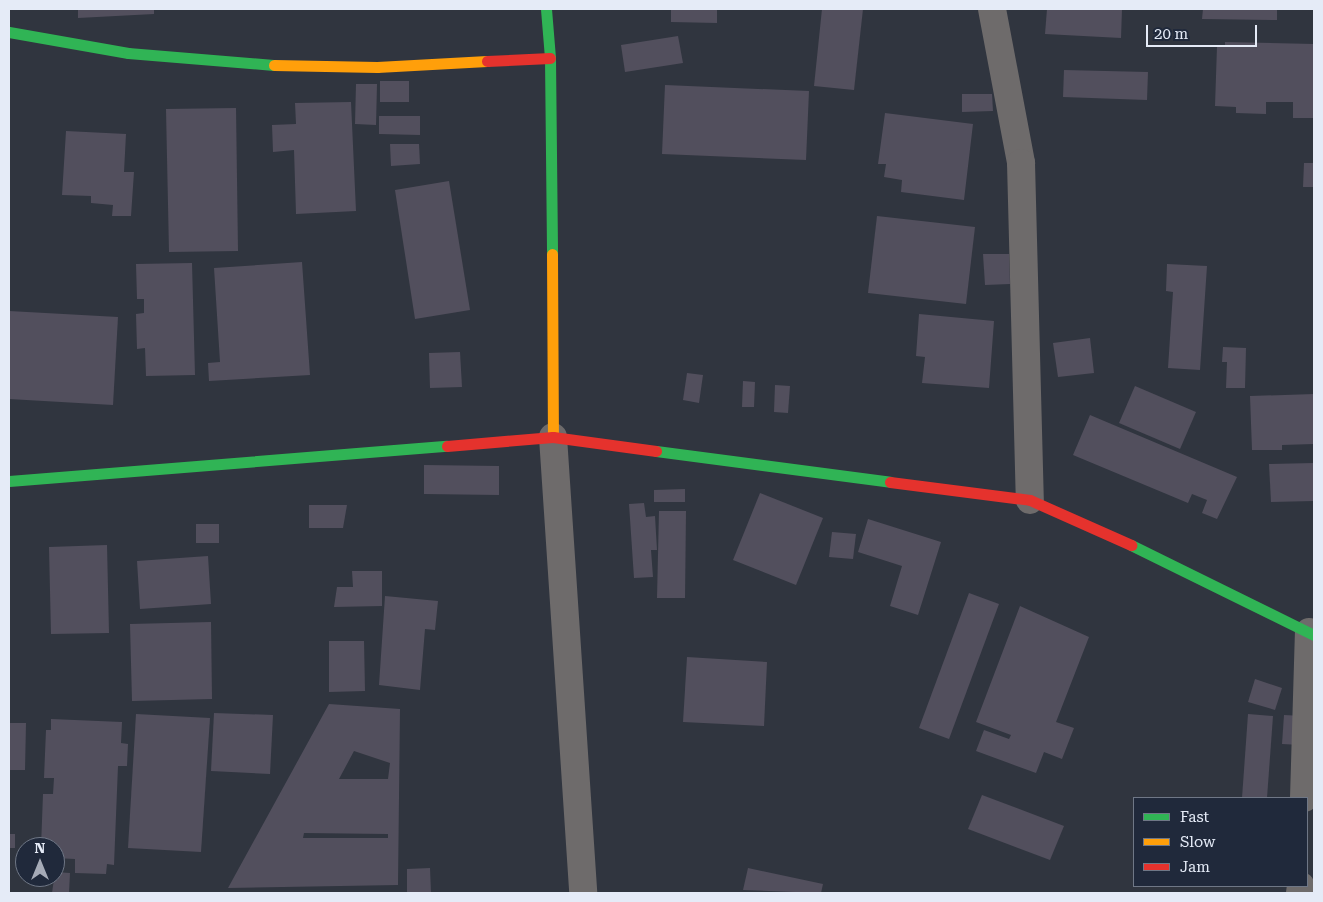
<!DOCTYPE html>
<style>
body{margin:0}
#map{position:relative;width:1323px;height:902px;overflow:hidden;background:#30353f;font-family:"Roboto Serif",serif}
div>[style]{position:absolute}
.building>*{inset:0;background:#524f5d}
.street>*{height:28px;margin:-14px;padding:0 14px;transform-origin:14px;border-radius:14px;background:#6e6b6b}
.fast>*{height:11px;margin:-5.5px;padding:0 5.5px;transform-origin:5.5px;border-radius:5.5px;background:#30b455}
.slow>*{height:11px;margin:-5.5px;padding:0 5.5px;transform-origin:5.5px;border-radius:5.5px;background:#ff9f0a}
.jam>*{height:11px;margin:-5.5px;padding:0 5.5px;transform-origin:5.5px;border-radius:5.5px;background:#e5322d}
span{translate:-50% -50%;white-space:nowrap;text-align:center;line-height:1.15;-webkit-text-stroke:4px #20293b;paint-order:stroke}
.frame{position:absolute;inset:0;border:10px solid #e5ebf7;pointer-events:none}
.legend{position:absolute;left:1133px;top:797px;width:175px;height:90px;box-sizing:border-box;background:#20293b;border:1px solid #6f7786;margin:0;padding:6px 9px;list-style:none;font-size:15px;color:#e5ebf7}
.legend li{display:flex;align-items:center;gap:10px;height:25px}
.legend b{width:25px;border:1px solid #6f7786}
.north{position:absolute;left:15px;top:837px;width:50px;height:50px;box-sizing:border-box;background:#20293b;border:1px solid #6f7786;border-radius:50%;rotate:0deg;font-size:14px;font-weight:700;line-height:20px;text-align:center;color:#e5ebf7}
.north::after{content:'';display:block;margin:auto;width:18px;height:22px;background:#a6abb7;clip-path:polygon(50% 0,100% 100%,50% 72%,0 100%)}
.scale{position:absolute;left:1146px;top:25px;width:111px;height:22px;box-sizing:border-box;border:2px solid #e5ebf7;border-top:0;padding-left:6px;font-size:15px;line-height:18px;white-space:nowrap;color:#e5ebf7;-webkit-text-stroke:4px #20293b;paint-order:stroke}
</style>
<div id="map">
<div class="building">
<i style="clip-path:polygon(78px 9px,154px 9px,154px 14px,78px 18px)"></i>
<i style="clip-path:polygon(671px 9px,717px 10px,717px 23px,671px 22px)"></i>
<i style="clip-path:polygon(822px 9px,863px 9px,854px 90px,814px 86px)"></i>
<i style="clip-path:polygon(1047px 9px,1122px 9px,1121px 38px,1045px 34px)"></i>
<i style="clip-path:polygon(1203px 9px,1277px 9px,1277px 20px,1202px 19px)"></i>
<i style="clip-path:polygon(678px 36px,683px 63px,625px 72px,621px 45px)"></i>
<i style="clip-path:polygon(1225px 42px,1314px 44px,1314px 118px,1293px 118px,1293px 102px,1266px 102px,1266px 114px,1236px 113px,1236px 107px,1215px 106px,1217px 46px,1225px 46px)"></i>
<i style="clip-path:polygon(1064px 70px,1148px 72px,1147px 100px,1063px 97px)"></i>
<i style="clip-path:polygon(380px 81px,409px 81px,409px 102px,380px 102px)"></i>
<i style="clip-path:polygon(356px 84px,377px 84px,376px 125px,355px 124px)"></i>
<i style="clip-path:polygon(665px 85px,809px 91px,806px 160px,662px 154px)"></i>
<i style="clip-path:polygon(962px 94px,992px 94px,993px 111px,962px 112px)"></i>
<i style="clip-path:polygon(351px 102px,356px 211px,296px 214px,294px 150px,273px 152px,272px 125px,296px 124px,295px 103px)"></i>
<i style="clip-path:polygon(236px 108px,238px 251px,169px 252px,166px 109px)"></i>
<i style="clip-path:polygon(885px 113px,973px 124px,964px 200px,901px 192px,902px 180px,884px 177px,886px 164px,878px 164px)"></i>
<i style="clip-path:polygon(379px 116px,420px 116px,420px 135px,379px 134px)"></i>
<i style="clip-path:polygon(66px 131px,126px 134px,124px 172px,134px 172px,131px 216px,112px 216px,113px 205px,91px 203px,91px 196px,62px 195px)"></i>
<i style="clip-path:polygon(390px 144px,419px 144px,420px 164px,391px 166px)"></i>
<i style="clip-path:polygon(1304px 163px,1314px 163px,1314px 187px,1303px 187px)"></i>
<i style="clip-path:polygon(449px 181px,470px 310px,415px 319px,395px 190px)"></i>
<i style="clip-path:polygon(877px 216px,975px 227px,966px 304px,868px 293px)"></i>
<i style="clip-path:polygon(983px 254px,1009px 254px,1010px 284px,985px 285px)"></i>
<i style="clip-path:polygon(302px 262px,310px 375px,209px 381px,208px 363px,220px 362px,214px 268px)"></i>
<i style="clip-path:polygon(192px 263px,195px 375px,146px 376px,145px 348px,137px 349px,136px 314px,144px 313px,144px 299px,137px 299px,136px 264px)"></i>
<i style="clip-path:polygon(1167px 264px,1207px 266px,1200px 370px,1168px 368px,1173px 292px,1166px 291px)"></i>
<i style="clip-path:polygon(9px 311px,118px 317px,113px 405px,9px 399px)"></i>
<i style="clip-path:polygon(919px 314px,994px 321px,989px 388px,922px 383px,925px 357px,916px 356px)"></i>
<i style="clip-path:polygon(1090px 338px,1094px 373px,1058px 377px,1053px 343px)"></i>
<i style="clip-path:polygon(1223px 347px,1246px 348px,1245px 388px,1226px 388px,1227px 362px,1222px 362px)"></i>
<i style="clip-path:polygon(460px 352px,462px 387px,430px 388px,429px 353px)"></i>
<i style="clip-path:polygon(687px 373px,703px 375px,699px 403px,683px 400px)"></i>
<i style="clip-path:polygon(743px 381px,755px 382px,754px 407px,742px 407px)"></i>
<i style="clip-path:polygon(775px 385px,790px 386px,788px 413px,774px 412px)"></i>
<i style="clip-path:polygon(1135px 386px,1196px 412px,1180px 449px,1119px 423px)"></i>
<i style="clip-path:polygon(1314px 394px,1314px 444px,1282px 445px,1282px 450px,1252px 450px,1250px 396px)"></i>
<i style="clip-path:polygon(1090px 415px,1237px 477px,1217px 519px,1202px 513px,1207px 500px,1192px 494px,1188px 503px,1073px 455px)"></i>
<i style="clip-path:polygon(1314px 463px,1314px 501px,1271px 502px,1269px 464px)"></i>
<i style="clip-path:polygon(424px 465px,499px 466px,499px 495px,424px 494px)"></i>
<i style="clip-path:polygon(685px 489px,685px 502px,654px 502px,654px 490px)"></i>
<i style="clip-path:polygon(760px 493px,823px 518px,796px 585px,733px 560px)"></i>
<i style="clip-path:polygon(644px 503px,646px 517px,655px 516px,657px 550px,651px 550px,653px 577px,634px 578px,629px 504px)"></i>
<i style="clip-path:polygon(309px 505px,347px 505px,343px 528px,309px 528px)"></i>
<i style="clip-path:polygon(659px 511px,686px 511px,685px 598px,657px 598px)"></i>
<i style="clip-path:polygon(868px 519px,941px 542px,918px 615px,890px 606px,902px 566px,858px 552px)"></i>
<i style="clip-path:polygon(196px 524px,219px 524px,219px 543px,196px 543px)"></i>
<i style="clip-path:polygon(832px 532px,856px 534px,853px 559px,829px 557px)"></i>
<i style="clip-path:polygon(107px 545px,109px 633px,51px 634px,49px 547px)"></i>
<i style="clip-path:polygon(208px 556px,211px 604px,140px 609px,137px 561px)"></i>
<i style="clip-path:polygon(352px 571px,382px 571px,382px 606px,334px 607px,337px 587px,353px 587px)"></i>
<i style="clip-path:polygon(969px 593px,999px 604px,949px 739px,919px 728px)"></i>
<i style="clip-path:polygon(385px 596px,438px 601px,435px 630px,425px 629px,420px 690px,379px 685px)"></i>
<i style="clip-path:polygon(1020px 606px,1089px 637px,1056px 722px,1074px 728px,1062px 759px,1044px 752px,1036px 773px,976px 751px,984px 730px,1009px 739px,1011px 735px,976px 722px)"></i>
<i style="clip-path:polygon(211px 622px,212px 699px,132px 701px,130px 624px)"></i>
<i style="clip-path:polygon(329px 641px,364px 641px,365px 691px,329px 692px)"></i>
<i style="clip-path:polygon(687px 657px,767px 662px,764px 726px,683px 722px)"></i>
<i style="clip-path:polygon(1255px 679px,1282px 688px,1275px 710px,1248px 702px)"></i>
<i style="clip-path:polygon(evenodd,329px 704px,400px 709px,398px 885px,228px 888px,329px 704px,354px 751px,390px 763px,388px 779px,339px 779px,354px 751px,329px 704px,304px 833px,388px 834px,388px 838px,303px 838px,304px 833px)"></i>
<i style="clip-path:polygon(214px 713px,273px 715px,270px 774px,211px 771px)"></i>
<i style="clip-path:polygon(136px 714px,210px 718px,201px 852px,128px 848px)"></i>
<i style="clip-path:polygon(1248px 714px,1273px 716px,1267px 798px,1242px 798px)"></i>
<i style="clip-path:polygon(1284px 715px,1303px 716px,1301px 745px,1282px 744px)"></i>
<i style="clip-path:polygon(51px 719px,122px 722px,121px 743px,128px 744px,127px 766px,118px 766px,114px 865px,107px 864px,106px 874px,75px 873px,75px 859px,55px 858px,55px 847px,41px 847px,43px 794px,53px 794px,54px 778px,44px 778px,46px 730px,51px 730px)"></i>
<i style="clip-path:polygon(9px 723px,26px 723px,25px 770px,9px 770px)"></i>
<i style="clip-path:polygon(982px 795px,1064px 826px,1050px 860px,968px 829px)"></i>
<i style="clip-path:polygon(9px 834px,15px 834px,15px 848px,9px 848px)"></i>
<i style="clip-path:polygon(430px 868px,431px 893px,407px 893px,407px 869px)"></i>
<i style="clip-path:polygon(748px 868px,823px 884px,821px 893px,743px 890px)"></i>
<i style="clip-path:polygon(55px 872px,70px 873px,69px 893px,52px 893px)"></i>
<i style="clip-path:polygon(30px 877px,48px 877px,48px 884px,30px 885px)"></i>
</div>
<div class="street">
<i style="left:992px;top:9px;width:157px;rotate:79.3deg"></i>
<i style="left:1021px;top:163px;width:337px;rotate:88.5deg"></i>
<i style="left:553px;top:437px;width:457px;rotate:86.2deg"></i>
<i style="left:1304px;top:798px;width:166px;rotate:-88.3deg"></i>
<i style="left:1300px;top:893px;width:7px;rotate:-82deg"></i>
</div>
<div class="fast">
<i style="left:546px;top:9px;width:49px;rotate:85.3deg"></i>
<i style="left:550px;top:58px;width:196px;rotate:89.4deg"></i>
<i style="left:9px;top:32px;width:121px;rotate:10deg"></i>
<i style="left:128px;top:53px;width:146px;rotate:4.7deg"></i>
<i style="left:656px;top:451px;width:236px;rotate:7.5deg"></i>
<i style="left:9px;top:481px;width:439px;rotate:-4.6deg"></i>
<i style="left:1131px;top:545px;width:204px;rotate:26.2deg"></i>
</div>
<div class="slow">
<i style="left:274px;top:65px;width:103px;rotate:1.1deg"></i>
<i style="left:377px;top:67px;width:110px;rotate:-3.1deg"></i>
<i style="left:552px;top:254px;width:183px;rotate:89.7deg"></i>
</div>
<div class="jam">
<i style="left:487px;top:61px;width:63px;rotate:-2.7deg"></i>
<i style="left:447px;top:446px;width:106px;rotate:-4.9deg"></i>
<i style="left:553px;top:437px;width:104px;rotate:7.7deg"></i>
<i style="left:890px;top:482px;width:141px;rotate:7.3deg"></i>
<i style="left:1030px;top:500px;width:111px;rotate:24deg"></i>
</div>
<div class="frame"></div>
<ul class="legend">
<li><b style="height:6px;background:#30b455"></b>Fast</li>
<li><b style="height:6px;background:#ff9f0a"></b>Slow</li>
<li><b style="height:6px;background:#e5322d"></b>Jam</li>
</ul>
<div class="north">N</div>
<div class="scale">20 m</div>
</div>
